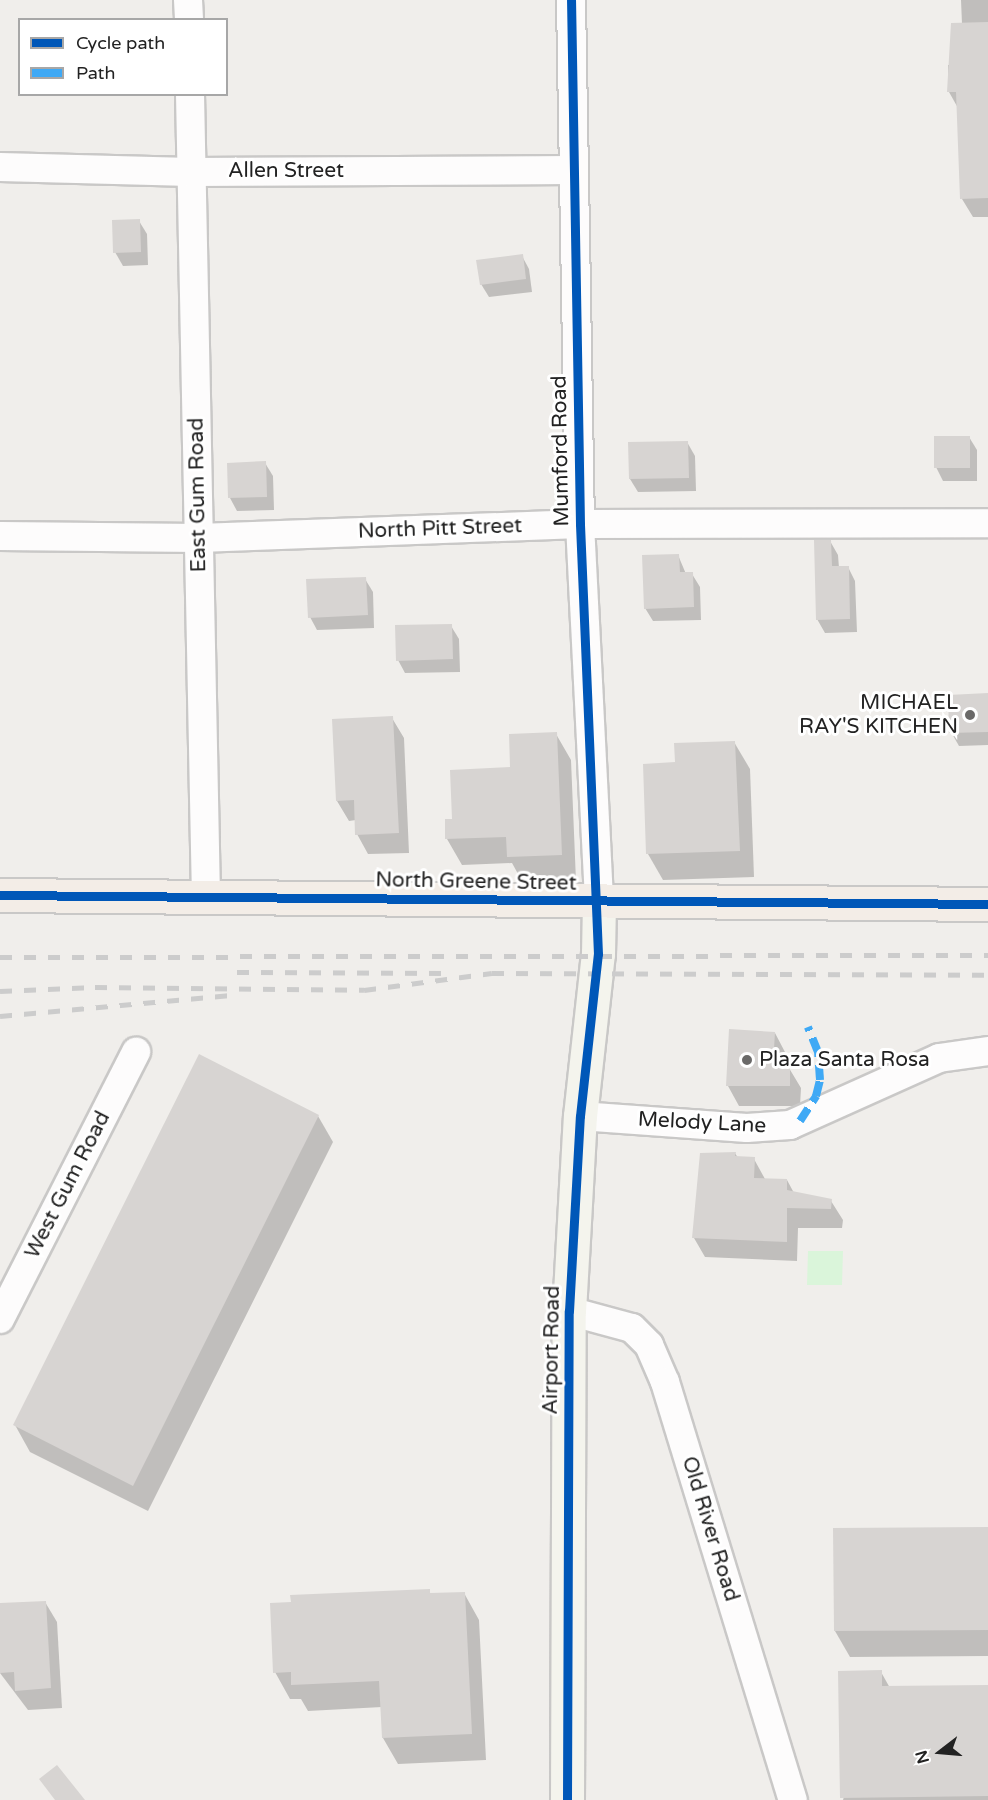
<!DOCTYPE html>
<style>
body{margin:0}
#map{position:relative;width:988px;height:1800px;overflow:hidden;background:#f0eeeb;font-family:"Varela Round",sans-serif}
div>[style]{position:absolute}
.park>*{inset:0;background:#daf5da}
.shadow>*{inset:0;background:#0003}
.building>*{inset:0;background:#d7d4d2}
.roads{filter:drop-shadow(2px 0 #c9c8c7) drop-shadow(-2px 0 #c9c8c7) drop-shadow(0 2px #c9c8c7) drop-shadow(0 -2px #c9c8c7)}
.street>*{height:28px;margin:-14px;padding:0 14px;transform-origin:14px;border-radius:14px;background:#fdfcfc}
.secondary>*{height:33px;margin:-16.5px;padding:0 16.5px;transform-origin:16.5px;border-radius:16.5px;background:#f4f4ed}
.primary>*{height:33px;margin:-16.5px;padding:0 16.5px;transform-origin:16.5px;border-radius:16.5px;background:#f3ede7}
.rail>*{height:4.5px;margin-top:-2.25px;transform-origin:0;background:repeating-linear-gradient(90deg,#ccc 0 12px,transparent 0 24px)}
.quiet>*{height:8px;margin-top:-4px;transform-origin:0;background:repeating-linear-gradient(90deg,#3fa9f5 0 15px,transparent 0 23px)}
.cycleway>*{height:9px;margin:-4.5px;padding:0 4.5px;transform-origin:4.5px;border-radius:4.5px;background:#0057b8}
.dots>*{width:16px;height:16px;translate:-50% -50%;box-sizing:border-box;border:3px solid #fff;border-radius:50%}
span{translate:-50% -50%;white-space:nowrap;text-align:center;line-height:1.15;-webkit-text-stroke:6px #fff;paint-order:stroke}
.street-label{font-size:21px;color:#222}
.poi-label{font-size:21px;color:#222}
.right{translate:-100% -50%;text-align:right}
.left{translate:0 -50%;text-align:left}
.legend{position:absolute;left:18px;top:18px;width:210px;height:78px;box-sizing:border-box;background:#fff;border:2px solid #a7a7a7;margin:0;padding:8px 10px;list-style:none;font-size:18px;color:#222}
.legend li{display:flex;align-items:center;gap:12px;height:30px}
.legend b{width:30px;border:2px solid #a7a7a7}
.north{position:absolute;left:910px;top:1722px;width:60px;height:60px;-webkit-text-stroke:4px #fff;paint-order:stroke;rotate:254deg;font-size:16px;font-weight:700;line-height:24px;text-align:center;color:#222}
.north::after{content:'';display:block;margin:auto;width:21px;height:27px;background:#222;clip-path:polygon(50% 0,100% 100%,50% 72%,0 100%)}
</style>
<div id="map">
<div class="park">
<i style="clip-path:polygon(808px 1251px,843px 1251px,842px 1285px,807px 1285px)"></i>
</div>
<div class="shadow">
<i style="clip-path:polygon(961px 0,988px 0,988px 217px,973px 217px,962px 199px,958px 108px,949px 92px,948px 65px,953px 65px,962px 24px)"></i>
<i style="clip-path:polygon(139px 221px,147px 234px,148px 265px,123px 266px,115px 252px)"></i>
<i style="clip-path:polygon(522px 256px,529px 269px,532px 292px,489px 297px,481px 284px)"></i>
<i style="clip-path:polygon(969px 437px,977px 450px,977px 481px,943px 481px,936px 467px)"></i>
<i style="clip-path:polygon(687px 442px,695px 456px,696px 491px,638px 492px,630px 479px)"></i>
<i style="clip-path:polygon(265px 463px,273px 476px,274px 510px,237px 511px,230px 498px)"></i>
<i style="clip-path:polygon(830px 541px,838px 555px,839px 568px,848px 567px,855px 581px,857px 632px,825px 633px,817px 619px)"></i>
<i style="clip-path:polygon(678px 555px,686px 574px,692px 574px,700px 587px,701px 620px,653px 621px,645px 608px)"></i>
<i style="clip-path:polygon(365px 579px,373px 592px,374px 628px,317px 630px,310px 617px)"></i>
<i style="clip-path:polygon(451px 626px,459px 639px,460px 672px,405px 673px,398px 660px)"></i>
<i style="clip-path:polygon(988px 695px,988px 745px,959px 746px,951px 732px)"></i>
<i style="clip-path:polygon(392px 718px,404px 738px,409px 853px,368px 854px,357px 834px,356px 820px,349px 821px,337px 801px)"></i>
<i style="clip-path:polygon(556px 734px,571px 760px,576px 881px,523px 883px,512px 863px,462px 865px,447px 839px,454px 821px)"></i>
<i style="clip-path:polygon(734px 742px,750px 769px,754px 877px,663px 880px,648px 854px,677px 764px)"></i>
<i style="clip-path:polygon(775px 1033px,786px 1054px,785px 1068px,789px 1068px,801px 1088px,800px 1106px,739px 1106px,728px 1086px)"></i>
<i style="clip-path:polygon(318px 1116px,333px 1142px,148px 1511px,30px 1452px,15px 1425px)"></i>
<i style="clip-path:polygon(735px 1153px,738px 1158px,754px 1159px,765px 1179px,787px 1180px,794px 1193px,831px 1201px,843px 1220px,842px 1228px,798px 1228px,797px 1261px,705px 1257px,694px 1238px)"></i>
<i style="clip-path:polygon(988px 1529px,988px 1656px,850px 1657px,835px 1631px)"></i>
<i style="clip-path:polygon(429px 1590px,431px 1595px,464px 1593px,479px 1620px,486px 1760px,398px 1764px,383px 1738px,382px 1707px,308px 1711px,301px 1699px,290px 1699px,275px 1672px)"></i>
<i style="clip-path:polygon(45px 1602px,57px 1622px,62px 1708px,28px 1710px,0 1673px,0 1605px)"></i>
<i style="clip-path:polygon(881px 1672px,890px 1688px,988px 1686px,988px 1800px,843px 1800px)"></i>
</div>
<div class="building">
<i style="clip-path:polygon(988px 22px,988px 198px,960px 199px,956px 92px,947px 92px,951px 23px)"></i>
<i style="clip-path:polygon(140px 219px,141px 252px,113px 253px,112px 220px)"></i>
<i style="clip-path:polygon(523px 254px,526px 279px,480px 285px,476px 260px)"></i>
<i style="clip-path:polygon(934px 436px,970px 436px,970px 468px,934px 468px)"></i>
<i style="clip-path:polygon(688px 441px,689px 478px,629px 479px,628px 442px)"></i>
<i style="clip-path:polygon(266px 461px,267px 497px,228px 498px,227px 463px)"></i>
<i style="clip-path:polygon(814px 540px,831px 540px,832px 566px,849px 566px,850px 619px,816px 620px)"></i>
<i style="clip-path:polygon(679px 554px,680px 572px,693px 572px,694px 607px,644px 609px,642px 555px)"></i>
<i style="clip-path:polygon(366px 577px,368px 615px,308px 618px,306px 579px)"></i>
<i style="clip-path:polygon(452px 624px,453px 659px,396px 661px,395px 625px)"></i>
<i style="clip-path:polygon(988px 693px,988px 732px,949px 733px,948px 695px)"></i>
<i style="clip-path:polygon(393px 716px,399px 833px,355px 835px,354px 800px,336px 801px,332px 719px)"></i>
<i style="clip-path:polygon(557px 732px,562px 855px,507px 857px,506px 837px,445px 839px,445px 819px,452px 819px,450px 770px,510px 767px,509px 734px)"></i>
<i style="clip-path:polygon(735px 741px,740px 851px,646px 854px,643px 764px,675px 762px,674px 743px)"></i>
<i style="clip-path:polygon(729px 1029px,775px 1032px,773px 1066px,790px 1067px,790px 1086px,726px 1086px)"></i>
<i style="clip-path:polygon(199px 1054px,319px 1115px,133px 1486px,13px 1425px)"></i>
<i style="clip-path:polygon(736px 1152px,735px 1156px,755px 1157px,754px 1178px,787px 1179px,787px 1190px,832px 1199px,831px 1209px,787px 1208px,787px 1242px,692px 1238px,700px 1153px)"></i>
<i style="clip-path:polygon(988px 1527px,988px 1630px,834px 1631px,833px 1528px)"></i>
<i style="clip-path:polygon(430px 1589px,430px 1593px,465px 1592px,472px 1734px,382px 1738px,379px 1681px,291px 1685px,291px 1672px,273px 1673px,270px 1603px,291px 1602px,290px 1595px)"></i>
<i style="clip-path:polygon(46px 1601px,51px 1688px,15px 1691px,14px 1672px,0 1673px,0 1603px)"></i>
<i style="clip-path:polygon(882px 1670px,882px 1686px,988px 1685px,988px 1796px,840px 1798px,838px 1671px)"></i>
<i style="clip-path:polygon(57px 1765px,85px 1800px,55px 1800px,39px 1779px)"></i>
</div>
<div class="roads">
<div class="street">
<i style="left:188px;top:0;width:20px;rotate:87deg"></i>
<i style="left:571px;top:0;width:524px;rotate:89.02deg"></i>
<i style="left:580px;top:524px;width:378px;rotate:87.1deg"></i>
<i style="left:190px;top:94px;width:802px;rotate:88.86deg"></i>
<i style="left:0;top:167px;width:191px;rotate:1.5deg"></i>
<i style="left:191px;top:172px;width:382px;rotate:-0.3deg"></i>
<i style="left:0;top:536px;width:199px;rotate:0.6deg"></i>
<i style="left:199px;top:538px;width:381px;rotate:-2.1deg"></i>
<i style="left:580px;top:524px;width:408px;rotate:-0.1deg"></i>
<i style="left:580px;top:1116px;width:167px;rotate:4.1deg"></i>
<i style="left:747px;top:1128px;width:43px;rotate:-4deg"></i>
<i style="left:790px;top:1125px;width:163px;rotate:-24.2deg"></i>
<i style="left:939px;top:1058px;width:49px;rotate:-8.1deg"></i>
<i style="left:569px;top:1311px;width:65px;rotate:15.1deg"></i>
<i style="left:632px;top:1328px;width:24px;rotate:45deg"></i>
<i style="left:649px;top:1345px;width:40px;rotate:66.6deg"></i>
<i style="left:665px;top:1382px;width:437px;rotate:73deg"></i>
<i style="left:0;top:1319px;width:300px;rotate:-63deg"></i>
</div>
<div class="secondary">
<i style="left:567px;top:1800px;width:489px;rotate:-89.8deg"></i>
<i style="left:569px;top:1311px;width:195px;rotate:-86.8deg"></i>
<i style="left:580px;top:1116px;width:163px;rotate:-83.7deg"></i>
<i style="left:598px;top:954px;width:52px;rotate:-88.9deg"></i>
</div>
<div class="primary">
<i style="left:0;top:895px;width:988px;rotate:0.52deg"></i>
</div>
</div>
<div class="rail">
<i style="left:0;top:957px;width:988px;rotate:-0.12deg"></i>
<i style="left:237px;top:972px;width:207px;rotate:0.3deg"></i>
<i style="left:0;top:991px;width:95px;rotate:-2.4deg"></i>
<i style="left:95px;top:987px;width:269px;rotate:0.6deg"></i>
<i style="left:364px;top:990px;width:129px;rotate:-7.6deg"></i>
<i style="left:492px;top:973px;width:496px;rotate:0.2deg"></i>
<i style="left:0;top:1016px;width:232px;rotate:-5.2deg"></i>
</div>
<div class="quiet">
<i style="left:800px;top:1121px;width:30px;rotate:-57deg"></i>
<i style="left:816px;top:1096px;width:16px;rotate:-76deg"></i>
<i style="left:820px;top:1080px;width:28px;rotate:-94deg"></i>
<i style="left:818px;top:1052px;width:27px;rotate:-112deg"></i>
</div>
<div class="cycleway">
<i style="left:0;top:895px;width:988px;rotate:0.52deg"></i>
<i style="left:567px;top:1800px;width:489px;rotate:-89.8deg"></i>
<i style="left:569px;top:1311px;width:195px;rotate:-86.8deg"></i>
<i style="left:580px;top:1116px;width:163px;rotate:-83.7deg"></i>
<i style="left:598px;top:954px;width:430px;rotate:-92.4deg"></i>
<i style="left:580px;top:524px;width:524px;rotate:-90.98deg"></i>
</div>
<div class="dots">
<i style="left:970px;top:715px;background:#6a6968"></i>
<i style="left:747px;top:1060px;background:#6a6968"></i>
</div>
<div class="street-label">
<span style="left:286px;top:171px">Allen Street</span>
<span style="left:561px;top:451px;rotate:-91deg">Mumford Road</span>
<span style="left:198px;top:495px;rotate:-91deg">East Gum Road</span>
<span style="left:440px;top:529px;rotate:-2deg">North Pitt Street</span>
<span style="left:476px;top:882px;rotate:1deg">North Greene Street</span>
<span style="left:702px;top:1123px;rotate:3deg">Melody Lane</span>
<span style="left:68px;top:1185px;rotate:-63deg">West Gum Road</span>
<span style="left:552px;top:1350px;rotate:-89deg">Airport Road</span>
<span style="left:710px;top:1529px;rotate:73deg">Old River Road</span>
</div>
<div class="poi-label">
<span class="right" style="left:958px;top:715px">MICHAEL<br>RAY'S KITCHEN</span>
<span class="left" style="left:759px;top:1060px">Plaza Santa Rosa</span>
</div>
<ul class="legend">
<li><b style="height:8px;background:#0057b8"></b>Cycle path</li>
<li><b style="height:8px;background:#3fa9f5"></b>Path</li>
</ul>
<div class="north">N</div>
</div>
